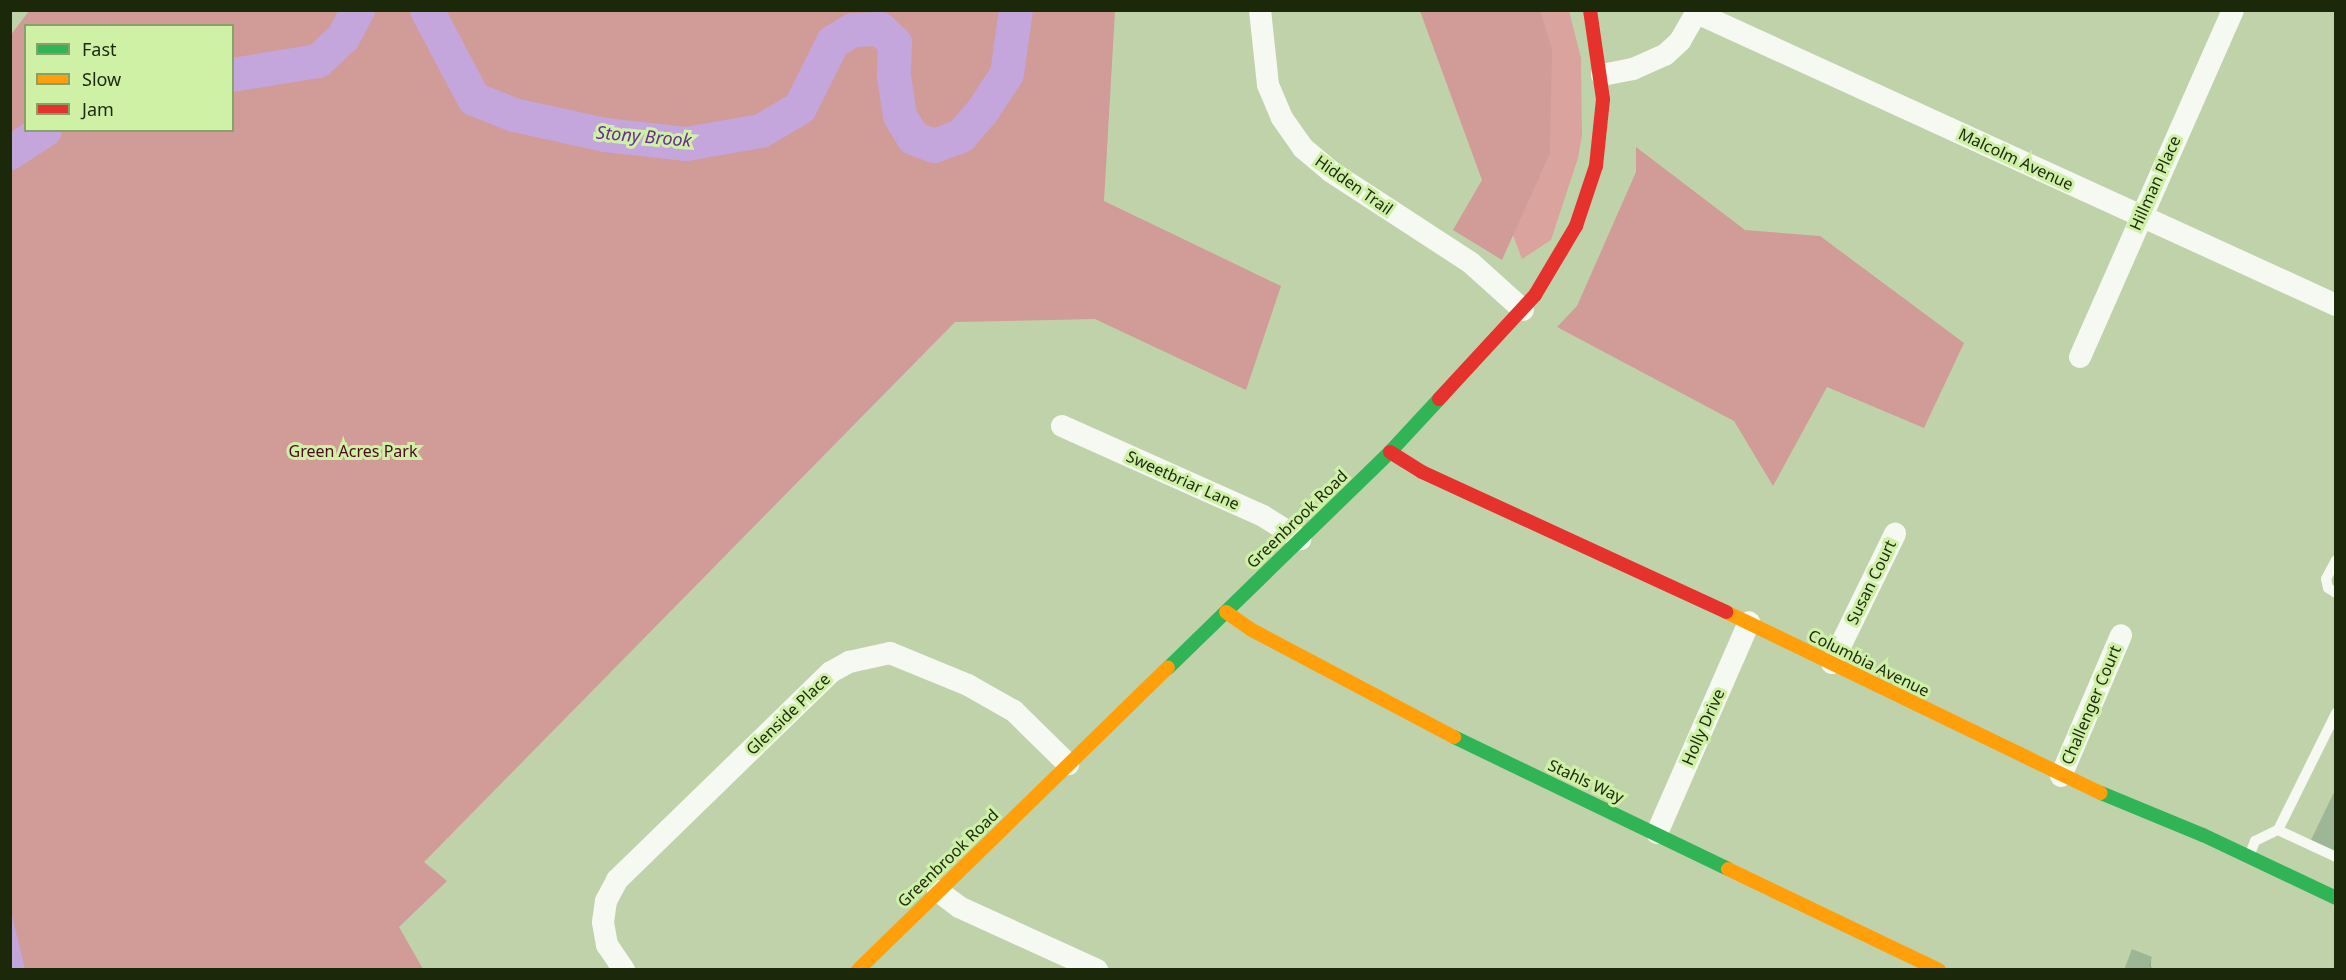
<!DOCTYPE html>
<style>
body{margin:0}
#map{position:relative;width:2346px;height:980px;overflow:hidden;background:#c0d2aa;font-family:"Noto Sans",sans-serif}
div>[style]{position:absolute}
.green>*{inset:0;background:#daa39e}
.forest>*{inset:0;background:#d19b97}
.water>*{inset:0;background:#c4a5dc}
.shadow>*{inset:0;background:#0003}
.river>*{height:34px;margin:-17px;padding:0 17px;transform-origin:17px;border-radius:17px;background:#c4a5dc}
.building>*{inset:0;background:#9db696}
.lane>*{height:10px;margin:-5px;padding:0 5px;transform-origin:5px;border-radius:5px;background:#f6f8f2}
.street>*{height:22px;margin:-11px;padding:0 11px;transform-origin:11px;border-radius:11px;background:#f6f8f2}
.fast>*{height:14px;margin:-7px;padding:0 7px;transform-origin:7px;border-radius:7px;background:#30b455}
.slow>*{height:14px;margin:-7px;padding:0 7px;transform-origin:7px;border-radius:7px;background:#ff9f0a}
.jam>*{height:14px;margin:-7px;padding:0 7px;transform-origin:7px;border-radius:7px;background:#e5322d}
span{translate:-50% -50%;white-space:nowrap;text-align:center;line-height:1.15;-webkit-text-stroke:6px #cff1a6;paint-order:stroke}
.street-label{font-size:16px;color:#1c280a}
.park-label{font-size:16px;color:#500720}
.water-label{font-size:18px;color:#6c2b99;font-style:italic}
.frame{position:absolute;inset:0;border:12px solid #1c280a;pointer-events:none}
.legend{position:absolute;left:24px;top:24px;width:210px;height:108px;box-sizing:border-box;background:#cff1a6;border:2px solid #87a168;margin:0;padding:8px 10px;list-style:none;font-size:18px;color:#1c280a}
.legend li{display:flex;align-items:center;gap:12px;height:30px}
.legend b{width:30px;border:2px solid #87a168}
</style>
<div id="map">
<div class="green">
<i style="clip-path:polygon(1428px 11px,1569px 11px,1581px 58px,1582px 135px,1578px 158px,1551px 240px,1522px 259px)"></i>
</div>
<div class="forest">
<i style="clip-path:polygon(evenodd,29px 11px,1115px 11px,1104px 201px,1281px 286px,1246px 390px,1095px 319px,955px 322px,424px 862px,447px 881px,399px 927px,423px 969px,11px 970px,10px 36px,29px 11px,26px 26px,232px 26px,232px 130px,26px 130px,26px 26px)"></i>
<i style="clip-path:polygon(1420px 11px,1540px 11px,1552px 48px,1550px 153px,1502px 260px,1453px 230px,1482px 180px)"></i>
<i style="clip-path:polygon(1636px 147px,1745px 230px,1820px 236px,1964px 343px,1924px 428px,1827px 387px,1773px 486px,1734px 421px,1557px 327px,1577px 306px,1636px 172px)"></i>
</div>
<div class="water">
<i style="clip-path:polygon(11px 912px,25px 969px,11px 969px)"></i>
</div>
<div class="shadow">
<i style="clip-path:polygon(2151px 958px,2151px 969px,2125px 970px)"></i>
</div>
<div class="river">
<i style="left:427px;top:10px;width:101px;rotate:62.2deg"></i>
<i style="left:474px;top:99px;width:43px;rotate:21.8deg"></i>
<i style="left:514px;top:115px;width:93px;rotate:12.4deg"></i>
<i style="left:605px;top:135px;width:81px;rotate:6.3deg"></i>
<i style="left:686px;top:144px;width:76px;rotate:-9.8deg"></i>
<i style="left:761px;top:131px;width:45px;rotate:-30.5deg"></i>
<i style="left:800px;top:108px;width:74px;rotate:-63.4deg"></i>
<i style="left:833px;top:42px;width:23px;rotate:-31deg"></i>
<i style="left:853px;top:30px;width:27px;rotate:-2deg"></i>
<i style="left:880px;top:29px;width:21px;rotate:43deg"></i>
<i style="left:895px;top:43px;width:33px;rotate:92deg"></i>
<i style="left:894px;top:76px;width:40px;rotate:81.5deg"></i>
<i style="left:900px;top:116px;width:26px;rotate:59deg"></i>
<i style="left:913px;top:138px;width:22px;rotate:21deg"></i>
<i style="left:934px;top:146px;width:29px;rotate:-20deg"></i>
<i style="left:961px;top:136px;width:32px;rotate:-49deg"></i>
<i style="left:982px;top:112px;width:45px;rotate:-56.7deg"></i>
<i style="left:1007px;top:74px;width:65px;rotate:-82deg"></i>
<i style="left:232px;top:75px;width:87px;rotate:-9.2deg"></i>
<i style="left:318px;top:61px;width:34px;rotate:-43deg"></i>
<i style="left:343px;top:38px;width:32px;rotate:-62deg"></i>
<i style="left:10px;top:153px;width:42px;rotate:-33.3deg"></i>
</div>
<div class="building">
<i style="clip-path:polygon(2336px 788px,2336px 851px,2311px 840px)"></i>
<i style="clip-path:polygon(2132px 949px,2152px 957px,2149px 966px,2157px 970px,2124px 970px)"></i>
</div>
<div class="lane">
<i style="left:2336px;top:560px;width:21px;rotate:118deg"></i>
<i style="left:2326px;top:579px;width:9px;rotate:77deg"></i>
<i style="left:2328px;top:588px;width:9px;rotate:32deg"></i>
<i style="left:2278px;top:830px;width:64px;rotate:25deg"></i>
<i style="left:2250px;top:854px;width:14px;rotate:-69deg"></i>
<i style="left:2255px;top:841px;width:25px;rotate:-26deg"></i>
<i style="left:2278px;top:830px;width:131px;rotate:-63.6deg"></i>
</div>
<div class="street">
<i style="left:1260px;top:10px;width:75px;rotate:83.9deg"></i>
<i style="left:1268px;top:85px;width:36px;rotate:67deg"></i>
<i style="left:1282px;top:118px;width:37px;rotate:55deg"></i>
<i style="left:1303px;top:148px;width:35px;rotate:40deg"></i>
<i style="left:1330px;top:171px;width:168px;rotate:33.1deg"></i>
<i style="left:1471px;top:263px;width:70px;rotate:42.1deg"></i>
<i style="left:1697px;top:13px;width:703px;rotate:24.56deg"></i>
<i style="left:1602px;top:75px;width:32px;rotate:-11deg"></i>
<i style="left:1633px;top:69px;width:35px;rotate:-24deg"></i>
<i style="left:1665px;top:55px;width:21px;rotate:-43deg"></i>
<i style="left:1680px;top:41px;width:36px;rotate:-60deg"></i>
<i style="left:2080px;top:357px;width:379px;rotate:-66.2deg"></i>
<i style="left:1062px;top:426px;width:220px;rotate:24.1deg"></i>
<i style="left:1263px;top:516px;width:44px;rotate:31.9deg"></i>
<i style="left:1832px;top:663px;width:144px;rotate:-64deg"></i>
<i style="left:2061px;top:776px;width:153px;rotate:-66.9deg"></i>
<i style="left:1657px;top:833px;width:230px;rotate:-66.4deg"></i>
<i style="left:938px;top:891px;width:26px;rotate:37deg"></i>
<i style="left:959px;top:907px;width:152px;rotate:24.5deg"></i>
<i style="left:624px;top:970px;width:30px;rotate:-124deg"></i>
<i style="left:607px;top:945px;width:23px;rotate:-100deg"></i>
<i style="left:603px;top:922px;width:21px;rotate:-82deg"></i>
<i style="left:606px;top:901px;width:24px;rotate:-62deg"></i>
<i style="left:617px;top:880px;width:298px;rotate:-44.2deg"></i>
<i style="left:831px;top:672px;width:21px;rotate:-29deg"></i>
<i style="left:849px;top:662px;width:42px;rotate:-12.4deg"></i>
<i style="left:890px;top:653px;width:84px;rotate:22.3deg"></i>
<i style="left:968px;top:685px;width:53px;rotate:29.5deg"></i>
<i style="left:1014px;top:711px;width:76px;rotate:44.5deg"></i>
</div>
<div class="fast">
<i style="left:1168px;top:668px;width:310px;rotate:-44.2deg"></i>
<i style="left:1390px;top:452px;width:72px;rotate:-47.2deg"></i>
<i style="left:1454px;top:737px;width:304px;rotate:25.7deg"></i>
<i style="left:2101px;top:793px;width:110px;rotate:22.4deg"></i>
<i style="left:2203px;top:835px;width:147px;rotate:25.3deg"></i>
</div>
<div class="slow">
<i style="left:1226px;top:612px;width:29px;rotate:35deg"></i>
<i style="left:1250px;top:629px;width:231px;rotate:27.9deg"></i>
<i style="left:1726px;top:612px;width:416px;rotate:25.8deg"></i>
<i style="left:1728px;top:869px;width:234px;rotate:25.6deg"></i>
<i style="left:858px;top:970px;width:433px;rotate:-44.3deg"></i>
</div>
<div class="jam">
<i style="left:1439px;top:399px;width:142px;rotate:-47.3deg"></i>
<i style="left:1535px;top:295px;width:80px;rotate:-59.3deg"></i>
<i style="left:1576px;top:226px;width:63px;rotate:-71.6deg"></i>
<i style="left:1596px;top:166px;width:67px;rotate:-84deg"></i>
<i style="left:1603px;top:99px;width:90px;rotate:-98.3deg"></i>
<i style="left:1390px;top:452px;width:38px;rotate:32deg"></i>
<i style="left:1422px;top:472px;width:335px;rotate:24.7deg"></i>
</div>
<div class="street-label">
<span style="left:2016px;top:159px;rotate:25deg">Malcolm Avenue</span>
<span style="left:2155px;top:183px;rotate:-66deg">Hillman Place</span>
<span style="left:1354px;top:185px;rotate:35deg">Hidden Trail</span>
<span style="left:1183px;top:480px;rotate:24deg">Sweetbriar Lane</span>
<span style="left:1297px;top:519px;rotate:-44deg">Greenbrook Road</span>
<span style="left:1871px;top:582px;rotate:-64deg">Susan Court</span>
<span style="left:1869px;top:663px;rotate:26deg">Columbia Avenue</span>
<span style="left:2091px;top:705px;rotate:-67deg">Challenger Court</span>
<span style="left:788px;top:714px;rotate:-44deg">Glenside Place</span>
<span style="left:1703px;top:727px;rotate:-66deg">Holly Drive</span>
<span style="left:1586px;top:781px;rotate:25deg">Stahls Way</span>
<span style="left:948px;top:858px;rotate:-44deg">Greenbrook Road</span>
</div>
<div class="park-label">
<span style="left:353px;top:451px">Green Acres Park</span>
</div>
<div class="water-label">
<span style="left:644px;top:136px;rotate:5deg">Stony Brook</span>
</div>
<div class="frame"></div>
<ul class="legend">
<li><b style="height:8px;background:#30b455"></b>Fast</li>
<li><b style="height:8px;background:#ff9f0a"></b>Slow</li>
<li><b style="height:8px;background:#e5322d"></b>Jam</li>
</ul>
</div>
